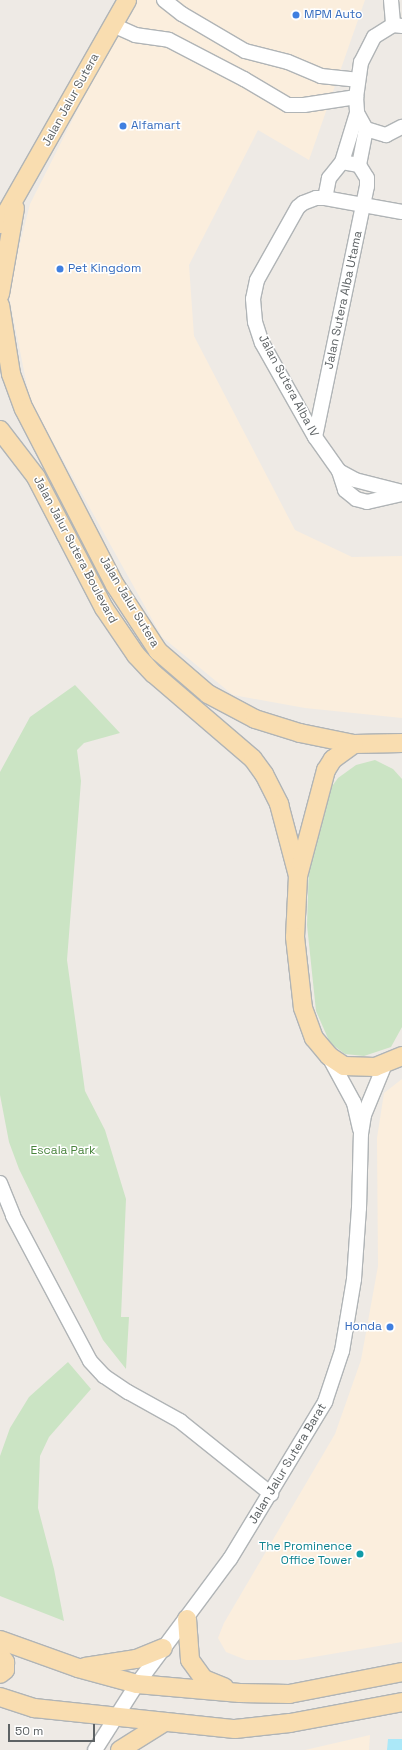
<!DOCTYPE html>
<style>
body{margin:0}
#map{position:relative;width:402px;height:1750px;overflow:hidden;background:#eeeae5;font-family:"Space Grotesk",sans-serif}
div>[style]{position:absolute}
.commercial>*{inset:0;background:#fbeedd}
.green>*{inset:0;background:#cbe4c4}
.water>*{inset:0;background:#abe8f8}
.roads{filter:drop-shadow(1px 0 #b0b4b6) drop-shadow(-1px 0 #b0b4b6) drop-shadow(0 1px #b0b4b6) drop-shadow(0 -1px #b0b4b6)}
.minor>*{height:14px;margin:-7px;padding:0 7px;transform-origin:7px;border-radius:7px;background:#fff}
.major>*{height:18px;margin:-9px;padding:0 9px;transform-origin:9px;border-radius:9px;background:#f9ddb0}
.dots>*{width:11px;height:11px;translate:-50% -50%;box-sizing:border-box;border:2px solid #fff;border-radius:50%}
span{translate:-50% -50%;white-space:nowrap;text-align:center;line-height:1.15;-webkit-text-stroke:3px #fff;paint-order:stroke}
.shop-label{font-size:12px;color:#366cbe}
.left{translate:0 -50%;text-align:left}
.right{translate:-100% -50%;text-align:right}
.street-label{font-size:12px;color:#5d6264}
.park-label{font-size:12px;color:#49843d}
.culture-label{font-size:12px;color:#0d838f}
.scale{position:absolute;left:8px;top:1724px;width:87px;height:18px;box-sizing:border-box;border:2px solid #5d6264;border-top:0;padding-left:5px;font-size:12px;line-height:14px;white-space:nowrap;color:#5d6264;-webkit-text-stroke:3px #fff;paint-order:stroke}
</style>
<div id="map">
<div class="commercial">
<i style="clip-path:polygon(133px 0,365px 0,309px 160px,258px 130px,189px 265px,194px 336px,295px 530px,352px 557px,402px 556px,402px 718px,305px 708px,233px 695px,162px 637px,30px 401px,8px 291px,30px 204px)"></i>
<i style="clip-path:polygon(402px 1079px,402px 1642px,296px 1660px,246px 1660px,226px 1652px,218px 1638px,224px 1623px,335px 1434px,361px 1360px,378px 1266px,377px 1138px,384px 1093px)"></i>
<i style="clip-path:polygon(370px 1735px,369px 1750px,305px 1750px)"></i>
</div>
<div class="green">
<i style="clip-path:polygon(75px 685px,120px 733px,84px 743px,77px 750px,81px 781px,67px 960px,85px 1091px,105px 1130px,126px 1199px,121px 1317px,129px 1317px,126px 1369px,103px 1340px,19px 1169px,9px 1142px,0 1095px,0 772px,30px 717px)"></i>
<i style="clip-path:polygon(375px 760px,393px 769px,402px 779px,402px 1027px,391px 1047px,364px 1056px,345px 1054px,330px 1043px,316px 1011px,307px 925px,309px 865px,325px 796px,338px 778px,356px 765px)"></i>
<i style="clip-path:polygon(68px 1362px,91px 1389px,49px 1437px,40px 1456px,38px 1508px,54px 1569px,64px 1621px,0 1596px,0 1456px,10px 1428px,29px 1397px)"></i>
</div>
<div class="water">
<i style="clip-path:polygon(388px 1739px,402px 1739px,402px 1750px,387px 1750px)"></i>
</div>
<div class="roads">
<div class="minor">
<i style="left:164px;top:0;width:23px;rotate:38deg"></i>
<i style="left:182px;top:14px;width:73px;rotate:30.4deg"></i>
<i style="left:245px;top:51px;width:44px;rotate:14.3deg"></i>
<i style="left:288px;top:62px;width:36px;rotate:23deg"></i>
<i style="left:321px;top:76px;width:36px;rotate:6deg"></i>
<i style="left:391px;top:0;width:25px;rotate:85deg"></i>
<i style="left:113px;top:25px;width:24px;rotate:24deg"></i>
<i style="left:135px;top:35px;width:34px;rotate:8deg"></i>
<i style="left:169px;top:40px;width:85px;rotate:27.5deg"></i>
<i style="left:244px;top:79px;width:51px;rotate:30.6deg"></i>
<i style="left:288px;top:105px;width:16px"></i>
<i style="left:304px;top:105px;width:53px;rotate:-8.7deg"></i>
<i style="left:402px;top:26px;width:9px;rotate:-174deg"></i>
<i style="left:393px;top:25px;width:22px;rotate:148deg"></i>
<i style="left:374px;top:37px;width:28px;rotate:117deg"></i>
<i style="left:361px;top:62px;width:35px;rotate:98deg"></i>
<i style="left:356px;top:97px;width:16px;rotate:86deg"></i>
<i style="left:357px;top:113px;width:18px;rotate:61deg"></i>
<i style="left:366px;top:129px;width:21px;rotate:17deg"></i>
<i style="left:386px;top:135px;width:18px;rotate:-27deg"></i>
<i style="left:342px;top:162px;width:51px;rotate:-73deg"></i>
<i style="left:359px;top:165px;width:37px;rotate:-79deg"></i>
<i style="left:402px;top:212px;width:78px;rotate:-169.7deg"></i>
<i style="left:325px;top:198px;width:9px;rotate:180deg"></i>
<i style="left:316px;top:198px;width:14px;rotate:159deg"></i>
<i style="left:303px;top:203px;width:6px;rotate:141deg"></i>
<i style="left:298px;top:207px;width:84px;rotate:119.3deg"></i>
<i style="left:257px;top:280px;width:19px;rotate:102deg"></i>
<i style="left:253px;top:299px;width:23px;rotate:85deg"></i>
<i style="left:255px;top:322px;width:22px;rotate:72deg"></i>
<i style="left:262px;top:343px;width:108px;rotate:60.6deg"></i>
<i style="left:315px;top:437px;width:42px;rotate:54.8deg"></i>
<i style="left:339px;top:471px;width:20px;rotate:72deg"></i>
<i style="left:345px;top:490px;width:14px;rotate:39deg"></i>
<i style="left:356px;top:499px;width:11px;rotate:15deg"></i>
<i style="left:367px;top:502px;width:36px;rotate:-13deg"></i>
<i style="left:315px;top:437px;width:256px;rotate:-78.3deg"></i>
<i style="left:367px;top:186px;width:8px;rotate:-90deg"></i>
<i style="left:367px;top:178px;width:15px;rotate:-122deg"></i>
<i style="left:359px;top:165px;width:17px;rotate:-170deg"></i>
<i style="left:342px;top:162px;width:21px;rotate:129deg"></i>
<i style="left:329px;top:178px;width:20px;rotate:101deg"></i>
<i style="left:339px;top:471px;width:18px;rotate:29deg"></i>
<i style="left:355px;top:480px;width:49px;rotate:14.3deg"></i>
<i style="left:329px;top:1057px;width:52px;rotate:61.5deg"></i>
<i style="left:354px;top:1103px;width:27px;rotate:77deg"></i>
<i style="left:0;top:1183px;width:35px;rotate:68deg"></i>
<i style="left:13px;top:1216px;width:164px;rotate:62deg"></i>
<i style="left:90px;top:1361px;width:21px;rotate:47deg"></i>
<i style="left:104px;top:1376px;width:29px;rotate:34deg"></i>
<i style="left:128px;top:1392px;width:60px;rotate:29.1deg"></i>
<i style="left:180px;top:1421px;width:117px;rotate:38.7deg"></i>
<i style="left:95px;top:1750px;width:78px;rotate:-57.5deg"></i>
<i style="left:137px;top:1684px;width:156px;rotate:-53.4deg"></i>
<i style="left:230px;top:1559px;width:184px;rotate:-58.8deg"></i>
<i style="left:325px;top:1402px;width:54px;rotate:-71.6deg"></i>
<i style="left:342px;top:1351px;width:73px;rotate:-80.5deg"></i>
<i style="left:354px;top:1279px;width:71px;rotate:-86deg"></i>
<i style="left:359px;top:1208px;width:74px;rotate:-88.5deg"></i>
<i style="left:361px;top:1134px;width:19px;rotate:-81deg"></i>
<i style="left:364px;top:1115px;width:55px;rotate:-67.6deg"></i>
</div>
<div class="major">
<i style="left:0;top:224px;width:257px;rotate:-60.4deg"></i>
<i style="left:0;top:294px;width:87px;rotate:-80.1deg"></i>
<i style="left:0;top:305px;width:70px;rotate:80.9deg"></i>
<i style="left:11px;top:374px;width:37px;rotate:70deg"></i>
<i style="left:24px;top:409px;width:198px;rotate:62.7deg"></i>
<i style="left:115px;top:585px;width:79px;rotate:56.9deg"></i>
<i style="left:158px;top:651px;width:66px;rotate:40.7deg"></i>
<i style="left:208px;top:694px;width:53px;rotate:28deg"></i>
<i style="left:255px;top:719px;width:47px;rotate:17.3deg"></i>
<i style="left:300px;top:733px;width:55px;rotate:11.5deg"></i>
<i style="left:354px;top:744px;width:48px;rotate:-1.2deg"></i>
<i style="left:0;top:430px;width:59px;rotate:52.5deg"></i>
<i style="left:36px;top:477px;width:148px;rotate:62.6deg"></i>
<i style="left:104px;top:608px;width:57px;rotate:55.8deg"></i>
<i style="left:136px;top:655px;width:26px;rotate:47deg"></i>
<i style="left:154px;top:674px;width:130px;rotate:40.6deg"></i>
<i style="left:253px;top:759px;width:19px;rotate:54deg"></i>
<i style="left:264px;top:774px;width:34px;rotate:63deg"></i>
<i style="left:279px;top:804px;width:74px;rotate:75.2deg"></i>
<i style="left:354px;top:744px;width:26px;rotate:144deg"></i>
<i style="left:333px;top:759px;width:13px;rotate:122deg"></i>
<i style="left:326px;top:770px;width:110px;rotate:104.8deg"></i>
<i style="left:298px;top:876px;width:61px;rotate:92.8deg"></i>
<i style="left:295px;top:937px;width:71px;rotate:83.6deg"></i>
<i style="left:303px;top:1008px;width:32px;rotate:70deg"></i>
<i style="left:314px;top:1038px;width:23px;rotate:50deg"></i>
<i style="left:329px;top:1056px;width:18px;rotate:34deg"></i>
<i style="left:344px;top:1066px;width:31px;rotate:2deg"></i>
<i style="left:375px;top:1067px;width:29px;rotate:-22deg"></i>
<i style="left:187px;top:1619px;width:41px;rotate:85.8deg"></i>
<i style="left:190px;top:1660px;width:24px;rotate:54deg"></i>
<i style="left:204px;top:1679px;width:22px;rotate:22deg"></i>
<i style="left:0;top:1640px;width:83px;rotate:19.7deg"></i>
<i style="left:78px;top:1668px;width:61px;rotate:15.2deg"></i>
<i style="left:137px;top:1684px;width:103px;rotate:5deg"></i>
<i style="left:240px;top:1693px;width:49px;rotate:1.2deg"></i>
<i style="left:289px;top:1694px;width:115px;rotate:-11deg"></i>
<i style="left:0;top:1655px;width:9px;rotate:54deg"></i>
<i style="left:5px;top:1662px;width:8px;rotate:90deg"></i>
<i style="left:5px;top:1670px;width:6px;rotate:141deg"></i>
<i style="left:85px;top:1667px;width:52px;rotate:-8.9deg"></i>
<i style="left:136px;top:1659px;width:29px;rotate:-22deg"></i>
<i style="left:0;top:1697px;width:36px;rotate:18deg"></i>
<i style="left:34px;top:1708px;width:202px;rotate:6deg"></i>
<i style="left:235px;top:1729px;width:55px;rotate:-6.2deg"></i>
<i style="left:290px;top:1723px;width:114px;rotate:-10.6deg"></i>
<i style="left:120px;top:1750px;width:51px;rotate:-32.1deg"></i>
</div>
</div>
<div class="dots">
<i style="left:296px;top:15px;background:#3f7fe0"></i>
<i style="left:123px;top:126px;background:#3f7fe0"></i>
<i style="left:60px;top:269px;background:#3f7fe0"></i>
<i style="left:390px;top:1327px;background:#3f7fe0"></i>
<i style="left:360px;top:1554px;background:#0f9aa8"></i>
</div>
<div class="shop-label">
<span class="left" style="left:304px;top:15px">MPM Auto</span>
<span class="left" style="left:131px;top:126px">Alfamart</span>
<span class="left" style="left:68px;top:269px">Pet Kingdom</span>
<span class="right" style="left:382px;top:1327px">Honda</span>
</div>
<div class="street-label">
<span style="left:71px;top:100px;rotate:-61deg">Jalan Jalur Sutera</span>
<span style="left:344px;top:300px;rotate:-78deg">Jalan Sutera Alba Utama</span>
<span style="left:288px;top:386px;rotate:62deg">Jalan Sutera Alba IV</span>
<span style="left:75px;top:550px;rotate:62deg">Jalan Jalur Sutera Boulevard</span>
<span style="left:129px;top:602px;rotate:59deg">Jalan Jalur Sutera</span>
<span style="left:288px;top:1464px;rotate:-59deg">Jalan Jalur Sutera Barat</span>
</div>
<div class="park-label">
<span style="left:63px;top:1151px">Escala Park</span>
</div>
<div class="culture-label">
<span class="right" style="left:352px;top:1554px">The Prominence<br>Office Tower</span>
</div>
<div class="scale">50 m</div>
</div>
